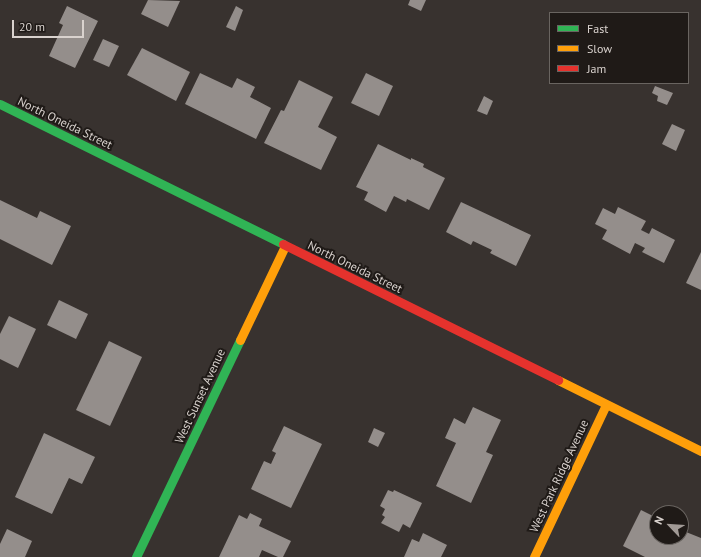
<!DOCTYPE html>
<style>
body{margin:0}
#map{position:relative;width:701px;height:557px;overflow:hidden;background:#38322f;font-family:"PT Sans",sans-serif}
div>[style]{position:absolute}
.building>*{inset:0;background:#948e8b}
.fast>*{height:9px;margin:-4.5px;padding:0 4.5px;transform-origin:4.5px;border-radius:4.5px;background:#30b455}
.slow>*{height:9px;margin:-4.5px;padding:0 4.5px;transform-origin:4.5px;border-radius:4.5px;background:#ff9f0a}
.jam>*{height:9px;margin:-4.5px;padding:0 4.5px;transform-origin:4.5px;border-radius:4.5px;background:#e5322d}
span{translate:-50% -50%;white-space:nowrap;text-align:center;line-height:1.15;-webkit-text-stroke:4px #1f1a17;paint-order:stroke}
.street-label{font-size:12px;color:#d9d2ce}
.legend{position:absolute;left:549px;top:12px;width:140px;height:72px;box-sizing:border-box;background:#1f1a17;border:1px solid #696460;margin:0;padding:5px 7px;list-style:none;font-size:12px;color:#d9d2ce}
.legend li{display:flex;align-items:center;gap:8px;height:20px}
.legend b{width:20px;border:1px solid #696460}
.north{position:absolute;left:649px;top:505px;width:40px;height:40px;box-sizing:border-box;background:#1f1a17;border:1px solid #696460;border-radius:50%;rotate:295deg;font-size:11px;font-weight:700;line-height:16px;text-align:center;color:#d9d2ce}
.north::after{content:'';display:block;margin:auto;width:14px;height:18px;background:#a19a96;clip-path:polygon(50% 0,100% 100%,50% 72%,0 100%)}
.scale{position:absolute;left:12px;top:20px;width:72px;height:18px;box-sizing:border-box;border:2px solid #d9d2ce;border-top:0;padding-left:5px;font-size:12px;line-height:14px;white-space:nowrap;color:#d9d2ce;-webkit-text-stroke:3px #1f1a17;paint-order:stroke}
</style>
<div id="map">
<div class="building">
<i style="clip-path:polygon(148px 0,180px 1px,168px 27px,141px 14px)"></i>
<i style="clip-path:polygon(410px 0,426px 0,421px 11px,408px 5px)"></i>
<i style="clip-path:polygon(67px 6px,98px 21px,75px 68px,49px 56px,63px 25px,59px 23px)"></i>
<i style="clip-path:polygon(236px 6px,243px 10px,235px 31px,226px 27px)"></i>
<i style="clip-path:polygon(103px 39px,119px 46px,109px 67px,93px 60px)"></i>
<i style="clip-path:polygon(142px 48px,190px 72px,176px 101px,127px 75px)"></i>
<i style="clip-path:polygon(200px 73px,232px 88px,237px 78px,255px 87px,250px 97px,271px 108px,256px 139px,185px 104px)"></i>
<i style="clip-path:polygon(366px 73px,393px 86px,379px 116px,351px 103px)"></i>
<i style="clip-path:polygon(299px 80px,333px 97px,318px 127px,337px 137px,321px 170px,264px 143px,281px 110px,284px 111px)"></i>
<i style="clip-path:polygon(655px 86px,673px 93px,667px 105px,657px 101px,658px 96px,652px 93px)"></i>
<i style="clip-path:polygon(484px 96px,493px 101px,487px 115px,477px 111px)"></i>
<i style="clip-path:polygon(672px 124px,685px 130px,676px 151px,662px 144px)"></i>
<i style="clip-path:polygon(378px 144px,411px 160px,411px 158px,424px 164px,423px 167px,445px 178px,429px 210px,407px 199px,406px 202px,394px 196px,386px 212px,364px 200px,368px 192px,356px 187px)"></i>
<i style="clip-path:polygon(0 200px,37px 218px,40px 211px,71px 226px,52px 265px,0 239px)"></i>
<i style="clip-path:polygon(461px 202px,531px 235px,516px 266px,490px 253px,492px 250px,473px 241px,471px 245px,446px 232px)"></i>
<i style="clip-path:polygon(618px 207px,646px 221px,641px 230px,649px 234px,652px 228px,675px 240px,664px 263px,642px 252px,645px 248px,635px 243px,630px 254px,602px 239px,607px 230px,595px 224px,603px 208px,615px 214px)"></i>
<i style="clip-path:polygon(701px 252px,701px 290px,686px 283px)"></i>
<i style="clip-path:polygon(59px 300px,88px 314px,76px 339px,47px 325px)"></i>
<i style="clip-path:polygon(9px 316px,36px 329px,18px 368px,0 359px,0 334px)"></i>
<i style="clip-path:polygon(109px 341px,142px 357px,110px 426px,76px 410px)"></i>
<i style="clip-path:polygon(473px 407px,501px 420px,486px 452px,493px 455px,471px 503px,436px 486px,456px 443px,445px 438px,454px 418px,465px 424px)"></i>
<i style="clip-path:polygon(284px 426px,322px 444px,291px 508px,251px 489px,264px 461px,271px 464px,276px 453px,272px 451px)"></i>
<i style="clip-path:polygon(374px 428px,385px 433px,378px 447px,368px 442px)"></i>
<i style="clip-path:polygon(44px 433px,95px 457px,82px 484px,69px 478px,52px 514px,15px 497px)"></i>
<i style="clip-path:polygon(388px 490px,393px 492px,394px 490px,422px 503px,410px 528px,403px 524px,399px 532px,381px 523px,385px 517px,382px 515px,385px 509px,380px 506px)"></i>
<i style="clip-path:polygon(641px 510px,657px 518px,657px 537px,681px 537px,681px 530px,701px 538px,701px 557px,645px 557px,623px 546px)"></i>
<i style="clip-path:polygon(250px 513px,262px 519px,259px 526px,291px 541px,283px 557px,278px 557px,262px 550px,259px 557px,219px 557px,239px 515px,247px 519px)"></i>
<i style="clip-path:polygon(7px 529px,32px 541px,25px 557px,0 557px,0 544px)"></i>
<i style="clip-path:polygon(423px 533px,447px 545px,441px 557px,404px 557px,412px 539px,419px 542px)"></i>
</div>
<div class="fast">
<i style="left:0;top:104px;width:316px;rotate:26.3deg"></i>
<i style="left:136px;top:557px;width:241px;rotate:-64.4deg"></i>
</div>
<div class="slow">
<i style="left:240px;top:340px;width:104px;rotate:-64.4deg"></i>
<i style="left:558px;top:380px;width:160px;rotate:26.4deg"></i>
<i style="left:534px;top:557px;width:168px;rotate:-64.7deg"></i>
</div>
<div class="jam">
<i style="left:283px;top:244px;width:307px;rotate:26.3deg"></i>
</div>
<div class="street-label">
<span style="left:65px;top:123px;rotate:26deg">North Oneida Street</span>
<span style="left:355px;top:267px;rotate:26deg">North Oneida Street</span>
<span style="left:200px;top:396px;rotate:-65deg">West Sunset Avenue</span>
<span style="left:559px;top:476px;rotate:-65deg">West Park Ridge Avenue</span>
</div>
<ul class="legend">
<li><b style="height:5px;background:#30b455"></b>Fast</li>
<li><b style="height:5px;background:#ff9f0a"></b>Slow</li>
<li><b style="height:5px;background:#e5322d"></b>Jam</li>
</ul>
<div class="north">N</div>
<div class="scale">20 m</div>
</div>
